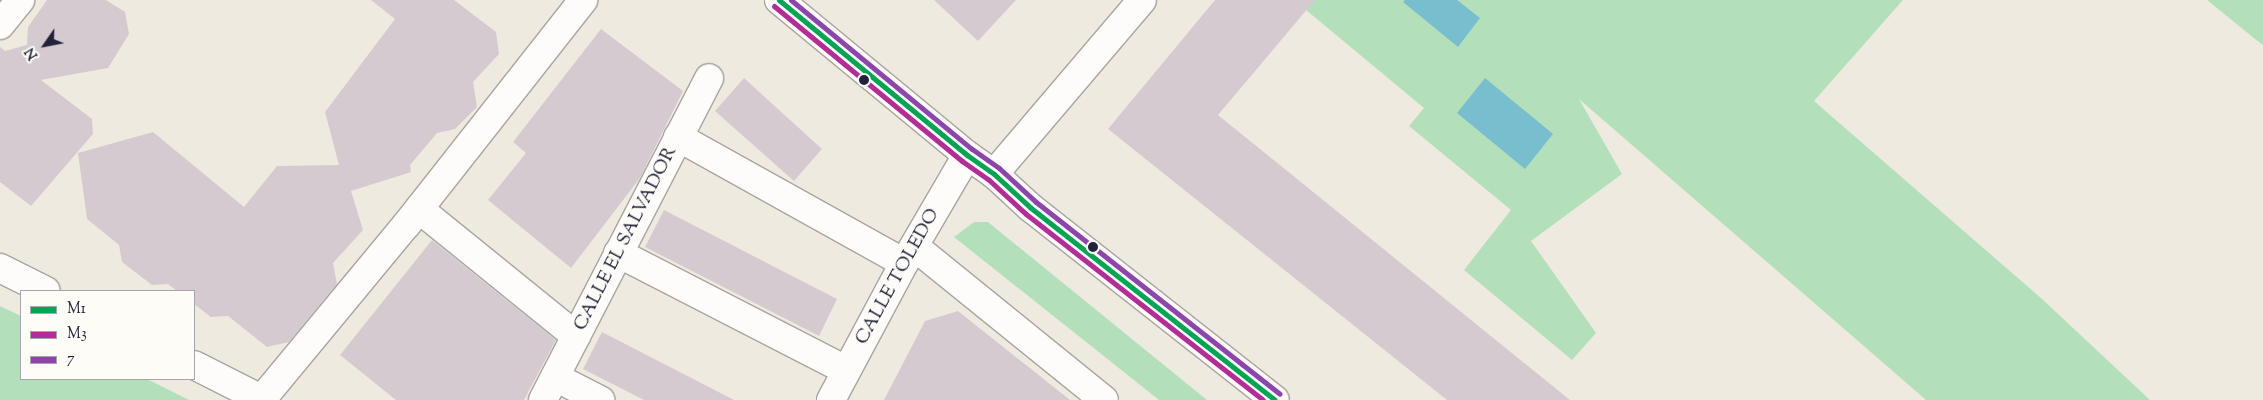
<!DOCTYPE html>
<style>
body{margin:0}
#map{position:relative;width:2263px;height:400px;overflow:hidden;background:#efeadf;font-family:"Sorts Mill Goudy",serif}
div>[style]{position:absolute}
.green>*{inset:0;background:#b3e0ba}
.water>*{inset:0;background:#79bece}
.building>*{inset:0;background:#d6cad1}
.roads{filter:drop-shadow(1px 0 #a8a5a1) drop-shadow(-1px 0 #a8a5a1) drop-shadow(0 1px #a8a5a1) drop-shadow(0 -1px #a8a5a1)}
.minor>*{height:28px;margin:-14px;padding:0 14px;transform-origin:14px;border-radius:14px;background:#fdfcfa}
.major>*{height:28px;margin:-14px;padding:0 14px;transform-origin:14px;border-radius:14px;background:#fdfcfa}
.bus-1>*{height:5px;margin:-2.5px;padding:0 2.5px;transform-origin:2.5px;border-radius:2.5px;background:#00a651}
.bus-2>*{height:5px;margin:-2.5px;padding:0 2.5px;transform-origin:2.5px;border-radius:2.5px;background:#b52b97}
.bus-3>*{height:5px;margin:-2.5px;padding:0 2.5px;transform-origin:2.5px;border-radius:2.5px;background:#8e44ad}
.dots>*{width:14px;height:14px;translate:-50% -50%;box-sizing:border-box;border:2px solid #fdfcf7;border-radius:50%}
span{translate:-50% -50%;white-space:nowrap;text-align:center;line-height:1.15;-webkit-text-stroke:4px #fdfcf7;paint-order:stroke}
.street-label{font-size:19px;color:#22223b}
.legend{position:absolute;left:20px;top:290px;width:175px;height:90px;box-sizing:border-box;background:#fdfcf7;border:1px solid #a5a5ac;margin:0;padding:6px 9px;list-style:none;font-size:15px;color:#22223b}
.legend li{display:flex;align-items:center;gap:10px;height:25px}
.legend b{width:25px;border:1px solid #a5a5ac}
.north{position:absolute;left:20px;top:20px;width:50px;height:50px;-webkit-text-stroke:4px #fdfcf7;paint-order:stroke;rotate:237deg;font-size:14px;font-weight:700;line-height:20px;text-align:center;color:#22223b}
.north::after{content:'';display:block;margin:auto;width:18px;height:22px;background:#22223b;clip-path:polygon(50% 0,100% 100%,50% 72%,0 100%)}
</style>
<div id="map">
<div class="green">
<i style="clip-path:polygon(1314px 0,1903px 0,1814px 101px,2042px 299px,2150px 400px,1926px 400px,1579px 99px,1622px 174px,1531px 241px,1596px 333px,1572px 360px,1464px 270px,1511px 210px,1409px 126px,1424px 108px,1306px 10px)"></i>
<i style="clip-path:polygon(2207px 0,2263px 0,2263px 45px,2255px 39px)"></i>
<i style="clip-path:polygon(974px 222px,988px 222px,1207px 400px,1159px 400px,954px 237px)"></i>
<i style="clip-path:polygon(0 306px,21px 316px,21px 379px,147px 379px,189px 400px,0 400px)"></i>
</div>
<div class="water">
<i style="clip-path:polygon(1405px 0,1457px 0,1480px 18px,1458px 47px,1403px 2px)"></i>
<i style="clip-path:polygon(1485px 78px,1553px 134px,1525px 169px,1457px 113px)"></i>
</div>
<div class="building">
<i style="clip-path:polygon(47px 0,106px 0,125px 12px,129px 34px,108px 68px,41px 80px,92px 119px,93px 134px,31px 206px,0 182px,0 47px,5px 51px,27px 45px,28px 27px)"></i>
<i style="clip-path:polygon(371px 0,454px 0,496px 32px,499px 54px,473px 82px,477px 107px,455px 129px,437px 133px,410px 165px,411px 172px,351px 191px,363px 230px,333px 263px,337px 284px,289px 342px,267px 347px,228px 316px,211px 317px,194px 304px,194px 291px,177px 291px,168px 284px,152px 285px,122px 262px,119px 245px,87px 219px,78px 153px,153px 132px,244px 207px,277px 166px,339px 165px,325px 112px,395px 19px)"></i>
<i style="clip-path:polygon(934px 0,1016px 0,978px 41px)"></i>
<i style="clip-path:polygon(1215px 0,1315px 0,1218px 115px,1570px 400px,1447px 400px,1108px 129px)"></i>
<i style="clip-path:polygon(601px 29px,683px 91px,640px 178px,571px 268px,488px 200px,526px 153px,513px 142px)"></i>
<i style="clip-path:polygon(744px 78px,822px 149px,794px 181px,715px 111px)"></i>
<i style="clip-path:polygon(664px 210px,837px 299px,819px 336px,645px 247px)"></i>
<i style="clip-path:polygon(432px 240px,556px 340px,524px 400px,396px 400px,340px 355px)"></i>
<i style="clip-path:polygon(958px 311px,1070px 400px,884px 400px,925px 321px)"></i>
<i style="clip-path:polygon(602px 332px,734px 400px,644px 400px,583px 369px)"></i>
</div>
<div class="roads">
<div class="minor">
<i style="left:0;top:25px;width:32px;rotate:-51deg"></i>
<i style="left:678px;top:137px;width:259px;rotate:29.1deg"></i>
<i style="left:994px;top:174px;width:228px;rotate:-49.6deg"></i>
<i style="left:419px;top:209px;width:202px;rotate:39deg"></i>
<i style="left:915px;top:247px;width:243px;rotate:39deg"></i>
<i style="left:618px;top:253px;width:256px;rotate:27.2deg"></i>
<i style="left:0;top:268px;width:51px;rotate:26.6deg"></i>
<i style="left:194px;top:365px;width:77px;rotate:26.9deg"></i>
<i style="left:555px;top:377px;width:51px;rotate:27.1deg"></i>
<i style="left:262px;top:399px;width:227px;rotate:-50.4deg"></i>
<i style="left:407px;top:224px;width:285px;rotate:-51.8deg"></i>
<i style="left:543px;top:400px;width:362px;rotate:-62.7deg"></i>
<i style="left:831px;top:400px;width:155px;rotate:-61.9deg"></i>
<i style="left:904px;top:263px;width:125px;rotate:-59.7deg"></i>
</div>
<div class="major">
<i style="left:779px;top:0;width:244px;rotate:39.5deg"></i>
<i style="left:967px;top:155px;width:33px;rotate:35deg"></i>
<i style="left:994px;top:174px;width:50px;rotate:42.6deg"></i>
<i style="left:1031px;top:208px;width:310px;rotate:38.2deg"></i>
</div>
</div>
<div class="bus-1">
<i style="left:779px;top:0;width:244px;rotate:39.5deg"></i>
<i style="left:967px;top:155px;width:33px;rotate:35deg"></i>
<i style="left:994px;top:174px;width:50px;rotate:42.6deg"></i>
<i style="left:1031px;top:208px;width:310px;rotate:38.2deg"></i>
</div>
<div class="bus-2">
<i style="left:774px;top:6px;width:244px;rotate:39.5deg"></i>
<i style="left:962px;top:161px;width:33px;rotate:35deg"></i>
<i style="left:989px;top:180px;width:50px;rotate:42.6deg"></i>
<i style="left:1026px;top:214px;width:301px;rotate:38.1deg"></i>
</div>
<div class="bus-3">
<i style="left:791px;top:0;width:234px;rotate:39.5deg"></i>
<i style="left:972px;top:149px;width:33px;rotate:35deg"></i>
<i style="left:999px;top:168px;width:50px;rotate:42.6deg"></i>
<i style="left:1036px;top:202px;width:310px;rotate:38.2deg"></i>
</div>
<div class="dots">
<i style="left:864px;top:80px;background:#22223b"></i>
<i style="left:1093px;top:247px;background:#22223b"></i>
</div>
<div class="street-label">
<span style="left:626px;top:239px;rotate:-63deg">CALLE EL SALVADOR</span>
<span style="left:898px;top:277px;rotate:-61deg">CALLE TOLEDO</span>
</div>
<ul class="legend">
<li><b style="height:6px;background:#00a651"></b>M1</li>
<li><b style="height:6px;background:#b52b97"></b>M3</li>
<li><b style="height:6px;background:#8e44ad"></b>7</li>
</ul>
<div class="north">N</div>
</div>
